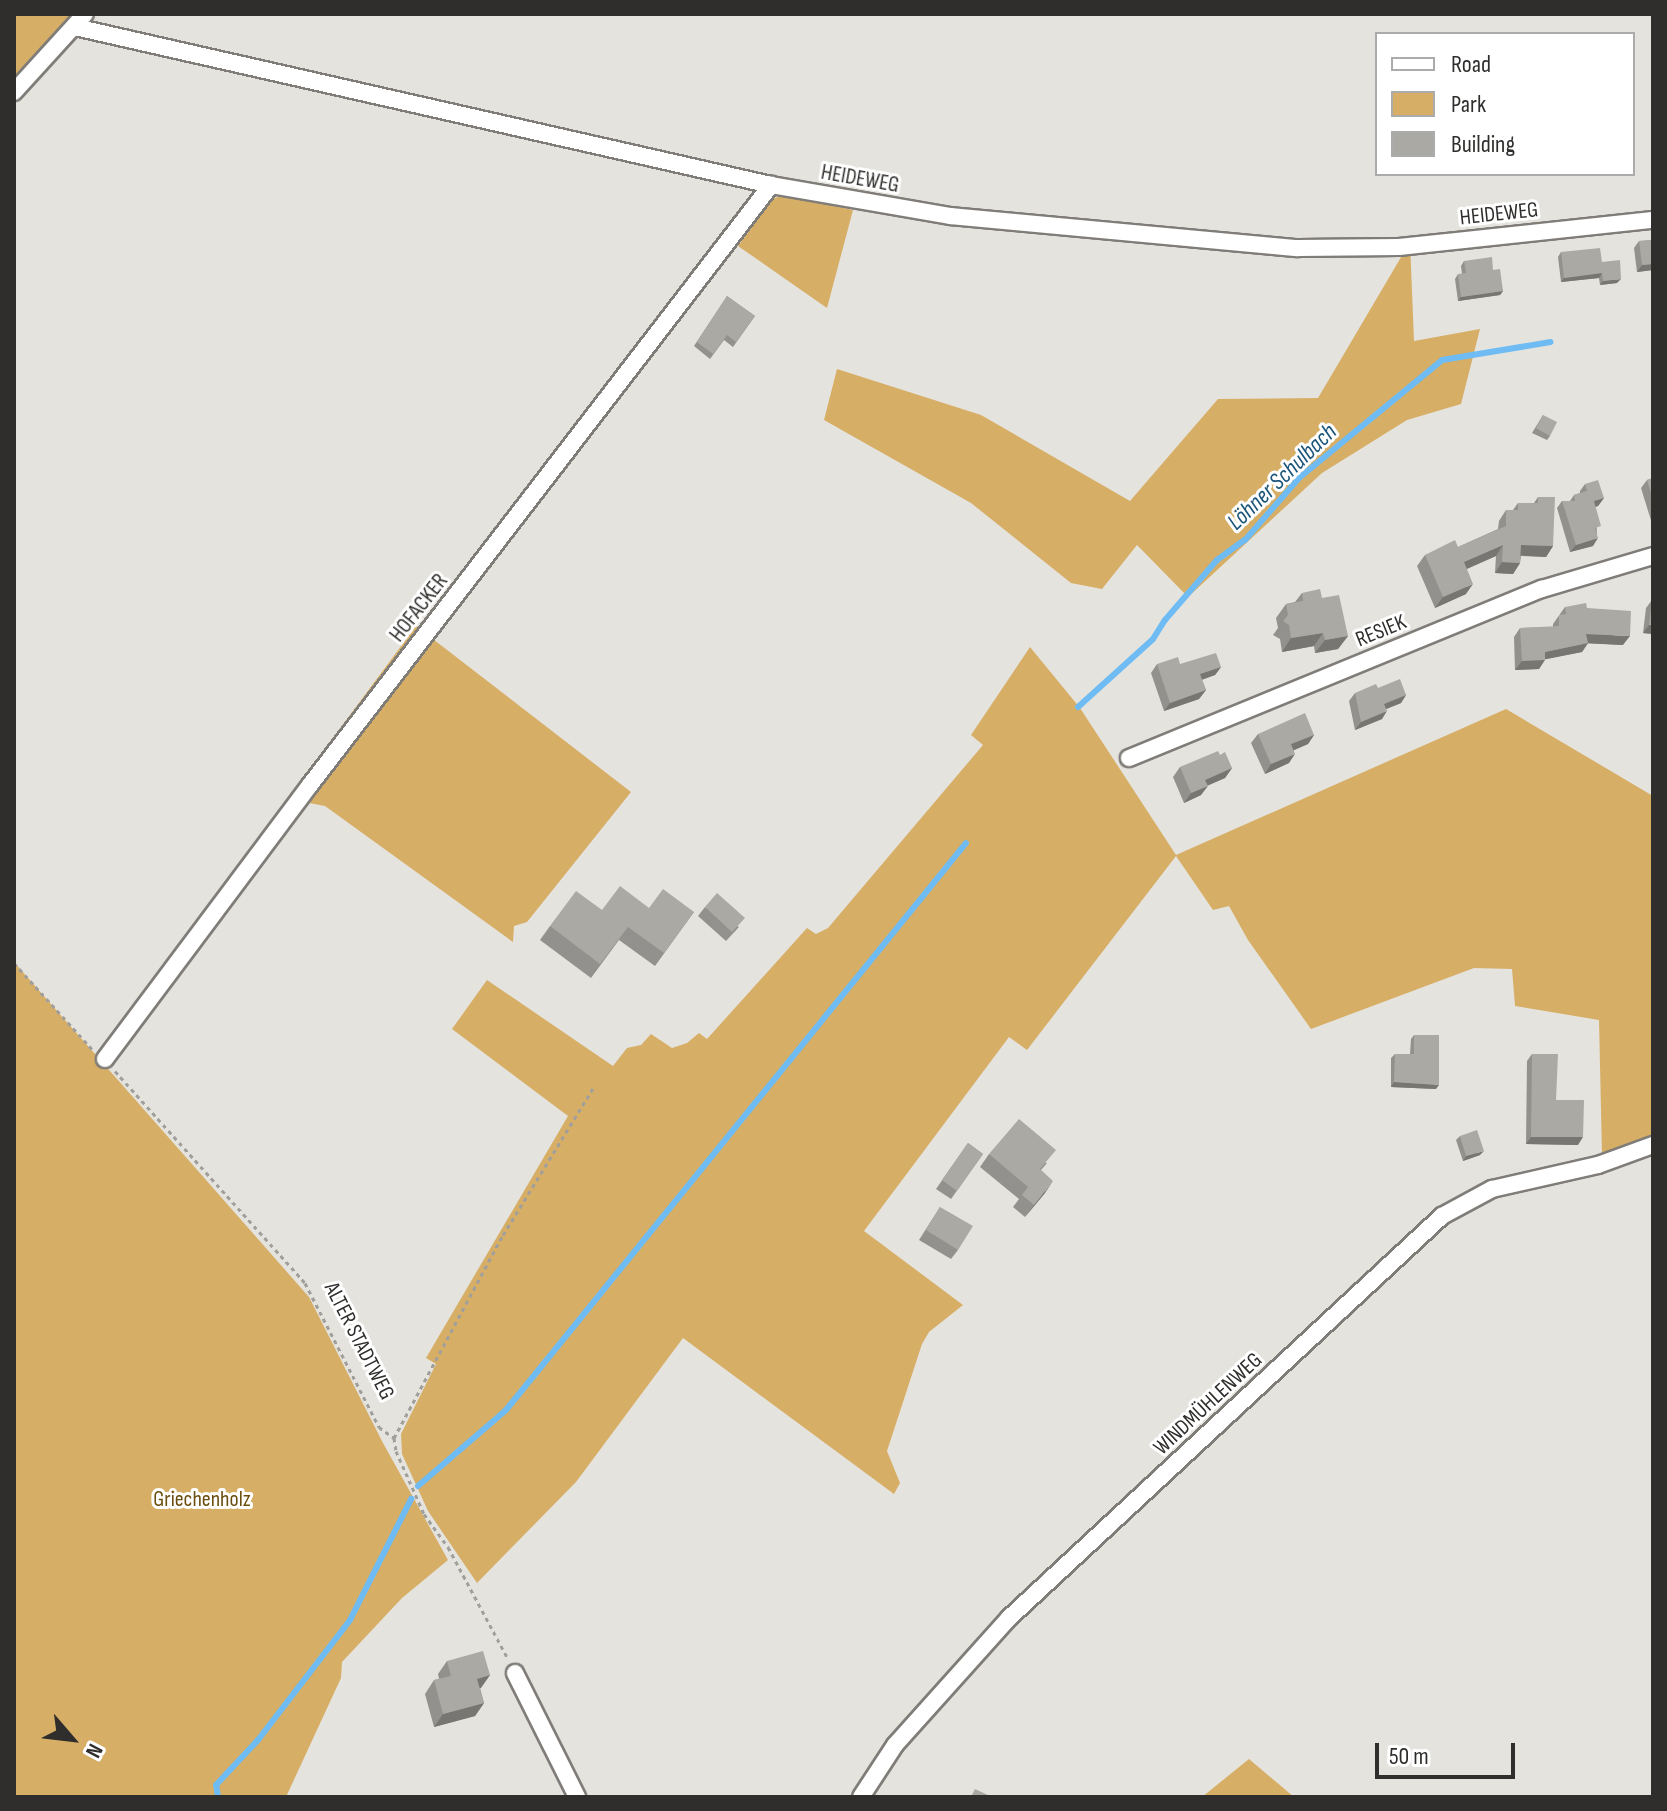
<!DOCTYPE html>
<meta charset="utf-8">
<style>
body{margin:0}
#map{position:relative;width:1667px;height:1811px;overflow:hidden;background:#e5e3de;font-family:"Sofia Sans Condensed",sans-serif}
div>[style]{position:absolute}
.green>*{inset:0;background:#d7ae66}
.stream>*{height:6px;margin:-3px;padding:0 3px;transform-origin:3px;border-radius:3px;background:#6ebcf3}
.path>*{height:3px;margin-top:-1.5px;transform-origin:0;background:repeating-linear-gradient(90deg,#a19f9b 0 4px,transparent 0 8px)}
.roads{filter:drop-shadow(2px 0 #807d79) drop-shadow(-2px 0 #807d79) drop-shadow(0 2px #807d79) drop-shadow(0 -2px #807d79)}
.street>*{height:16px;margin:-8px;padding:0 8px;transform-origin:8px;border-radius:8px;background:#fff}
.wall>*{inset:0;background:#93918d}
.shaded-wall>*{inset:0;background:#787673}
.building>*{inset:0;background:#aba9a4}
span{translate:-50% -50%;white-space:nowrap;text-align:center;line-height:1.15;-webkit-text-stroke:6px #fff;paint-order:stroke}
.street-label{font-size:22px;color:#2f2e2c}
.park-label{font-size:22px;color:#6b4d0f}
.water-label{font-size:24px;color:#1a5479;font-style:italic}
.frame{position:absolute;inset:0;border:16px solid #2f2e2c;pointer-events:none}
.legend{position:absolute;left:1375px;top:32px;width:260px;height:144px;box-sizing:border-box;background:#fff;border:2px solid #acabab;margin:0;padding:10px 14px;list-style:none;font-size:24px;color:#2f2e2c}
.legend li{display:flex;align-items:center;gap:16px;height:40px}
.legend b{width:40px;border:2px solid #acabab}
.north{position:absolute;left:32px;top:1699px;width:80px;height:80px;-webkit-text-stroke:6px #fff;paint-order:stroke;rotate:118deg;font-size:22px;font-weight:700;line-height:32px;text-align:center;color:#2f2e2c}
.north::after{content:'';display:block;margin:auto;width:28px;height:36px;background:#2f2e2c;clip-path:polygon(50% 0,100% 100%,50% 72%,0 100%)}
.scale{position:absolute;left:1375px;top:1743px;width:140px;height:36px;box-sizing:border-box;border:4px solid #2f2e2c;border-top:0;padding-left:10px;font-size:24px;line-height:28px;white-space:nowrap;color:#2f2e2c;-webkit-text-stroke:6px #fff;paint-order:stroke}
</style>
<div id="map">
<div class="green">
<i style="clip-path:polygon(14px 14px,92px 14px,14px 98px)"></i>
<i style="clip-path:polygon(782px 195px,853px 210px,827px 308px,738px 246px,773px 199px)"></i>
<i style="clip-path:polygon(1410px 242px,1414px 341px,1480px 329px,1461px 404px,1407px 420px,1322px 473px,1188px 597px,1137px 545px,1102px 589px,1071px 583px,971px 503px,824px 420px,837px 369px,981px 415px,1130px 501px,1218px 399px,1318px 398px)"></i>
<i style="clip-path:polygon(416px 626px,631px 792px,527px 922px,514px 926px,513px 942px,325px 806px,304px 802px,292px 793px)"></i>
<i style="clip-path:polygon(1030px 647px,1080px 708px,1176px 855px,1506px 709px,1653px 796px,1653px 1138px,1602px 1156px,1599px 1020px,1515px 1006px,1512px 969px,1474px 968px,1311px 1029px,1248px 940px,1229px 906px,1213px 910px,1176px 856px,1027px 1050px,1009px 1037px,864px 1231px,963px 1305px,929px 1332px,922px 1344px,887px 1451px,900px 1483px,894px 1494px,683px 1338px,576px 1482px,477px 1583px,428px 1511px,402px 1454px,401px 1434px,436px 1364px,426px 1358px,568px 1116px,452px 1029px,487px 980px,613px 1066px,627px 1048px,641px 1045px,651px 1034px,672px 1048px,687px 1043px,699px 1033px,707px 1039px,807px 928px,816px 934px,828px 928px,983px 745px,971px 735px)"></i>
<i style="clip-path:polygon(14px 962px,309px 1297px,383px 1443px,448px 1560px,402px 1598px,342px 1662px,341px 1678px,286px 1797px,14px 1797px)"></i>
<i style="clip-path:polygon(1249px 1759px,1294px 1797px,1202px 1797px)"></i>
</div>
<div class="stream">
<i style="left:1078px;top:707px;width:101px;rotate:-42.2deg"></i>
<i style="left:1153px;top:639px;width:22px;rotate:-58deg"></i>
<i style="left:1165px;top:620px;width:79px;rotate:-49.1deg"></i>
<i style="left:1217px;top:560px;width:34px;rotate:-36deg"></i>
<i style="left:1245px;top:540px;width:82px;rotate:-48.9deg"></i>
<i style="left:1299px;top:478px;width:185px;rotate:-39.5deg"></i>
<i style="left:1442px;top:360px;width:110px;rotate:-9.4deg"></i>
<i style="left:418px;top:1486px;width:116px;rotate:-40.8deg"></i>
<i style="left:506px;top:1410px;width:730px;rotate:-50.95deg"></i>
<i style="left:218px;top:1797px;width:12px;rotate:-99deg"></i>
<i style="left:216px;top:1785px;width:62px;rotate:-47deg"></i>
<i style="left:258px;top:1740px;width:151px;rotate:-52.5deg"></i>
<i style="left:350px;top:1620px;width:136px;rotate:-63.2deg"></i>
</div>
<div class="path">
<i style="left:14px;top:963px;width:116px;rotate:47.8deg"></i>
<i style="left:115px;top:1071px;width:285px;rotate:48.1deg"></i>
<i style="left:305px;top:1283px;width:162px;rotate:62.8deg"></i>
<i style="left:379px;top:1427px;width:19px;rotate:36deg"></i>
<i style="left:394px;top:1438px;width:13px;rotate:81deg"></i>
<i style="left:396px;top:1451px;width:69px;rotate:66deg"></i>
<i style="left:424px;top:1514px;width:41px;rotate:54deg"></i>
<i style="left:448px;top:1547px;width:125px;rotate:61.8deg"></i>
<i style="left:394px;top:1438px;width:230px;rotate:-61.8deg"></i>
<i style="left:503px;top:1235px;width:176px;rotate:-58.5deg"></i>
</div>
<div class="roads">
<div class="street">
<i style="left:75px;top:27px;width:714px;rotate:12.79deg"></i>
<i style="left:771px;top:185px;width:182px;rotate:9.8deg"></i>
<i style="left:950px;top:216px;width:349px;rotate:5.3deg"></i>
<i style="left:1298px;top:248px;width:101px;rotate:-0.6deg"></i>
<i style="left:1399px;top:247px;width:255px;rotate:-6.1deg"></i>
<i style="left:14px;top:92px;width:105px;rotate:-47.7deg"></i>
<i style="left:1129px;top:758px;width:446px;rotate:-22.3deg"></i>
<i style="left:1542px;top:589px;width:116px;rotate:-16.6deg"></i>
<i style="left:105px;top:1059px;width:342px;rotate:-53.2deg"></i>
<i style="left:310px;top:785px;width:757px;rotate:-52.46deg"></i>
<i style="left:515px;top:1673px;width:139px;rotate:63.4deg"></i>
<i style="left:861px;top:1797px;width:62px;rotate:-56.8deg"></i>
<i style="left:895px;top:1745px;width:171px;rotate:-48.1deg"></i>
<i style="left:1009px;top:1618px;width:591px;rotate:-42.87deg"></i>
<i style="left:1442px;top:1216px;width:57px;rotate:-28.4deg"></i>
<i style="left:1492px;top:1189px;width:109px;rotate:-12.8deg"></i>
<i style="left:1598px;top:1165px;width:59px;rotate:-20deg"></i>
</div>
</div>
<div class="wall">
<i style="clip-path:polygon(1653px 240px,1653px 270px,1637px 272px,1634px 248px,1639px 241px)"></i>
<i style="clip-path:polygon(1561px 252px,1602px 262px,1617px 283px,1600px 285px,1599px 278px,1561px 282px,1558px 257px)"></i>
<i style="clip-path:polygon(1464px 261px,1493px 270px,1503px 291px,1500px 295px,1458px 301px,1455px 279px,1458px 274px,1462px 274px,1461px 266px)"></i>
<i style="clip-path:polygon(727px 296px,755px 316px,733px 347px,724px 340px,710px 359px,694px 346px)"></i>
<i style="clip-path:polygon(1543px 415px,1550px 436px,1547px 440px,1532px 433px)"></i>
<i style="clip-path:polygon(1653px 478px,1653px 527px,1641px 488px,1647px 480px)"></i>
<i style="clip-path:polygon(1585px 484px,1604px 498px,1598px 506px,1595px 507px,1597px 533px,1593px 546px,1570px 552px,1557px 508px,1562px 501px,1570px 501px,1574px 495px,1580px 493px,1580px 491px)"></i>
<i style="clip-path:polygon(1538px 497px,1553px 546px,1546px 557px,1521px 556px,1520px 563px,1513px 574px,1495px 573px,1496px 556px,1467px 569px,1466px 594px,1435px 608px,1417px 566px,1425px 555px,1458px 547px,1498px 529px,1499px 521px,1506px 510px,1513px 510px,1518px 503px,1534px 503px)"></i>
<i style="clip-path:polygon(1302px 593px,1322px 598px,1348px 636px,1338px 649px,1315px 653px,1314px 646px,1282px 652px,1280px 639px,1273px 635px,1278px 628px,1276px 618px,1286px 604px,1295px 602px)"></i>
<i style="clip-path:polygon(1652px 600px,1653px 600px,1653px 634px,1643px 633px,1646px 608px)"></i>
<i style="clip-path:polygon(1565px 607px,1587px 608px,1623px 645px,1588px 643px,1582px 652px,1545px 659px,1539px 669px,1515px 670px,1514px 637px,1520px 628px,1553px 627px,1553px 624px)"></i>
<i style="clip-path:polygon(1157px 664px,1180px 664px,1221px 667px,1215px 675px,1202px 680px,1206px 690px,1199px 699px,1164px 711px,1151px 673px)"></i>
<i style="clip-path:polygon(1355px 693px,1406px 695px,1401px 703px,1386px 709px,1382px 719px,1355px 730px,1349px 701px)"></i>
<i style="clip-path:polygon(1258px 734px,1314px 735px,1308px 744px,1294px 750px,1289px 763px,1265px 774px,1251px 743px)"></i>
<i style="clip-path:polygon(1220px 755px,1232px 768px,1225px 778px,1207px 786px,1201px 795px,1184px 803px,1173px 777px,1180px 767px)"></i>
<i style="clip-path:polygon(705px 907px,739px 927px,726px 941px,698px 916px)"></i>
<i style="clip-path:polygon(649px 908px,694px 912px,655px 966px,619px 940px,591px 978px,540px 940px,550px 926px,602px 910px)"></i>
<i style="clip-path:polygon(1414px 1035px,1436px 1089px,1391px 1087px,1391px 1058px,1395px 1054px,1410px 1054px,1411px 1039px)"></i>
<i style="clip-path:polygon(1532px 1054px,1556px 1100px,1578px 1145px,1526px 1144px,1527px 1061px)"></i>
<i style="clip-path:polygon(1460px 1136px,1480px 1155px,1463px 1161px,1456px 1140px)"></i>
<i style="clip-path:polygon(968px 1143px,983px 1154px,951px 1199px,936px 1189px)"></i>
<i style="clip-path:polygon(989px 1154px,1047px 1163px,1041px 1170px,1045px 1193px,1025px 1217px,1013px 1207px,1019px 1199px,980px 1167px)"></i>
<i style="clip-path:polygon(940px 1207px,958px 1250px,951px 1259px,919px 1240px)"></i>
<i style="clip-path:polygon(447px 1661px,490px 1675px,480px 1688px,484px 1703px,475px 1716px,434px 1727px,425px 1694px,434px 1680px,439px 1679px,438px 1674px)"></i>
</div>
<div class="shaded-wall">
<i style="clip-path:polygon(1653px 264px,1653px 270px,1637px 272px,1642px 265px)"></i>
<i style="clip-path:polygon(1602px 273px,1599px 278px,1561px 282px,1564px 278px)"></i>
<i style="clip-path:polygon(1621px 279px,1617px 283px,1600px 285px,1603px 281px)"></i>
<i style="clip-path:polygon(1503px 291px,1500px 295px,1458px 301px,1461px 297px)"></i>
<i style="clip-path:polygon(1604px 498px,1598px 506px,1588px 509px,1594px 501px)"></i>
<i style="clip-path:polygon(1598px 538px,1593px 546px,1570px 552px,1576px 545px)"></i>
<i style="clip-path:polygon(1503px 545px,1496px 556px,1457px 573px,1464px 562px)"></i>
<i style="clip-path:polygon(1521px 545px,1553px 546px,1546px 557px,1514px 555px)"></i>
<i style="clip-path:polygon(1502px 562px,1520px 563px,1513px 574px,1495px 573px)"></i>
<i style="clip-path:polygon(1473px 584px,1466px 594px,1435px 608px,1443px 597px)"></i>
<i style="clip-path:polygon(1649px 625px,1653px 625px,1653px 634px,1643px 633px)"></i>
<i style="clip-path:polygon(1323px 633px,1314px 646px,1282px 652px,1291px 638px)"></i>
<i style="clip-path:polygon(1586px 634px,1630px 636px,1623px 645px,1580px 643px)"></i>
<i style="clip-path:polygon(1348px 636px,1338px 649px,1315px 653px,1325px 640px)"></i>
<i style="clip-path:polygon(1588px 643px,1582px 652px,1542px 660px,1545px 660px,1539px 669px,1515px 670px,1522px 661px,1545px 652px)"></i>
<i style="clip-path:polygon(1221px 667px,1215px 675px,1194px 682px,1200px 674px)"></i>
<i style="clip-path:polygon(1206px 690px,1199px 699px,1164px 711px,1170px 703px)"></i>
<i style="clip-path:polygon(1406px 695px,1401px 703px,1379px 712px,1384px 704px)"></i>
<i style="clip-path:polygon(1387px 711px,1382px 719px,1355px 730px,1361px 722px)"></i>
<i style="clip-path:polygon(1314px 735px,1308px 744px,1285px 754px,1291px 744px)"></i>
<i style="clip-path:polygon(1295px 754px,1289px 763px,1265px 774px,1271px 764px)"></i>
<i style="clip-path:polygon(1232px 768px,1225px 778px,1199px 789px,1205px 780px)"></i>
<i style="clip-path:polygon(1208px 786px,1201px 795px,1184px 803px,1191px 793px)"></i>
<i style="clip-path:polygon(1394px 1082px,1439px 1085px,1436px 1089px,1391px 1087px)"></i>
<i style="clip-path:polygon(1531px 1137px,1583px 1137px,1578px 1145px,1526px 1144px)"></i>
<i style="clip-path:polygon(1484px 1151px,1480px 1155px,1463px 1161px,1466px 1156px)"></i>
<i style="clip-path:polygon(1053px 1181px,1045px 1193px,1025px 1217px,1034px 1205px)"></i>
<i style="clip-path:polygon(490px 1675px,481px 1688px,468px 1692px,477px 1679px)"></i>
<i style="clip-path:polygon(484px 1703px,475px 1716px,434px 1727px,443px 1714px)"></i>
</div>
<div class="building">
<i style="clip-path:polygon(1653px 240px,1653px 264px,1642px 265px,1639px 241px)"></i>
<i style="clip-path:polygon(1600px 248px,1602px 262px,1620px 260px,1621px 279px,1603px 281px,1602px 273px,1564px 278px,1561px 252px)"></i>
<i style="clip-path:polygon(1492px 257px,1493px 270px,1500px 269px,1503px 291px,1461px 297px,1458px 274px,1466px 273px,1464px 261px)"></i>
<i style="clip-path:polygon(727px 296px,755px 316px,736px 342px,727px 335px,713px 354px,697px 342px)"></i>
<i style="clip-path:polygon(1543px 415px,1557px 422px,1550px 436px,1536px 428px)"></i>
<i style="clip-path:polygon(1653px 478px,1653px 500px,1647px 480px)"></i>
<i style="clip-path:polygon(1598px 480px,1604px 498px,1594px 501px,1601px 526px,1595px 528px,1598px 538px,1576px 545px,1562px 501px,1575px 501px,1574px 495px,1587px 491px,1585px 484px)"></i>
<i style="clip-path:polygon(1538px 497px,1555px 497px,1553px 546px,1521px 545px,1520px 563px,1502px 562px,1503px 545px,1464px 562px,1473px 584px,1443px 597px,1425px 555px,1455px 540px,1458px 547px,1506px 526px,1506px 510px,1518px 510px,1518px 503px,1538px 503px)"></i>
<i style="clip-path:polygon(1320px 589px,1322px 598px,1339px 595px,1348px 636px,1325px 640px,1323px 633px,1291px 638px,1289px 625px,1283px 621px,1288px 615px,1286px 604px,1303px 601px,1302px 593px)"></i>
<i style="clip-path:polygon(1652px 600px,1653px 600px,1653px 625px,1649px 625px)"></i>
<i style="clip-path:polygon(1586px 603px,1587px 608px,1631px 611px,1630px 636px,1586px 634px,1588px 643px,1545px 652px,1545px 660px,1522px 661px,1520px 628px,1559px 626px,1559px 615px,1566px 614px,1565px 607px)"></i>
<i style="clip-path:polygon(1216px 653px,1221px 667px,1200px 674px,1206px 690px,1170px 703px,1157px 664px,1178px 657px,1180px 664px)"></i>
<i style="clip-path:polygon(1400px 679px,1406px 695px,1384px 704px,1387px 711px,1361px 722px,1355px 693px,1376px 684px,1378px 688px)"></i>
<i style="clip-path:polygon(1305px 713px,1314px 735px,1291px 744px,1295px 754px,1271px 764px,1258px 734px)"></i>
<i style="clip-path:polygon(1218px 751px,1220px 755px,1225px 752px,1232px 768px,1205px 780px,1208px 786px,1191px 793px,1180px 767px)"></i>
<i style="clip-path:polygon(620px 886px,649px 908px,663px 889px,694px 912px,664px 953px,628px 927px,600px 964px,550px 926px,576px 891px,602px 910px)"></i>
<i style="clip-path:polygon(717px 893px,745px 918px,732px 932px,705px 907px)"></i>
<i style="clip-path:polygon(1414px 1035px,1439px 1035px,1439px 1085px,1394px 1082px,1395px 1054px,1414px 1054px)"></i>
<i style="clip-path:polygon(1532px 1054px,1558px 1054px,1556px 1100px,1584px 1100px,1583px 1137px,1531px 1137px)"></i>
<i style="clip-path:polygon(1019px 1119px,1056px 1150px,1040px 1169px,1053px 1181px,1034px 1205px,1022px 1195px,1028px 1187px,989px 1154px)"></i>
<i style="clip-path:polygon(1477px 1130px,1484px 1151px,1466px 1156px,1460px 1136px)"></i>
<i style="clip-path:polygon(968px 1143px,983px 1154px,957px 1191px,942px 1180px)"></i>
<i style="clip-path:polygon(940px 1207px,973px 1226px,958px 1250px,926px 1230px)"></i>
<i style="clip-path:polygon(483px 1651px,490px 1675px,477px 1679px,484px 1703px,443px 1714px,434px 1680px,451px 1676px,447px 1661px)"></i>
<i style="clip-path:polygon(975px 1789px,990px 1796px,989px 1797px,971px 1797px)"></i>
</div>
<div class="street-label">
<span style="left:860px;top:179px;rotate:10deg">HEIDEWEG</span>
<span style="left:1499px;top:214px;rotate:-6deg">HEIDEWEG</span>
<span style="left:419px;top:608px;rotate:-52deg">HOFACKER</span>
<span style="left:1381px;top:631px;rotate:-22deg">RESIEK</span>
<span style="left:359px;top:1341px;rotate:63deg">ALTER STADTWEG</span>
<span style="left:1208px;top:1404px;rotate:-43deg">WINDMÜHLENWEG</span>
</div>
<div class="park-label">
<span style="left:202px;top:1500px">Griechenholz</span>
</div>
<div class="water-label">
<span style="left:1282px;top:477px;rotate:-44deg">Löhner Schulbach</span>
</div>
<div class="frame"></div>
<ul class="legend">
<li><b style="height:10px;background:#fff"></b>Road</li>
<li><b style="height:22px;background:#d7ae66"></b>Park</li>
<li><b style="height:22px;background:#aba9a4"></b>Building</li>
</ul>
<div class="north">N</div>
<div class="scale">50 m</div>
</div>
